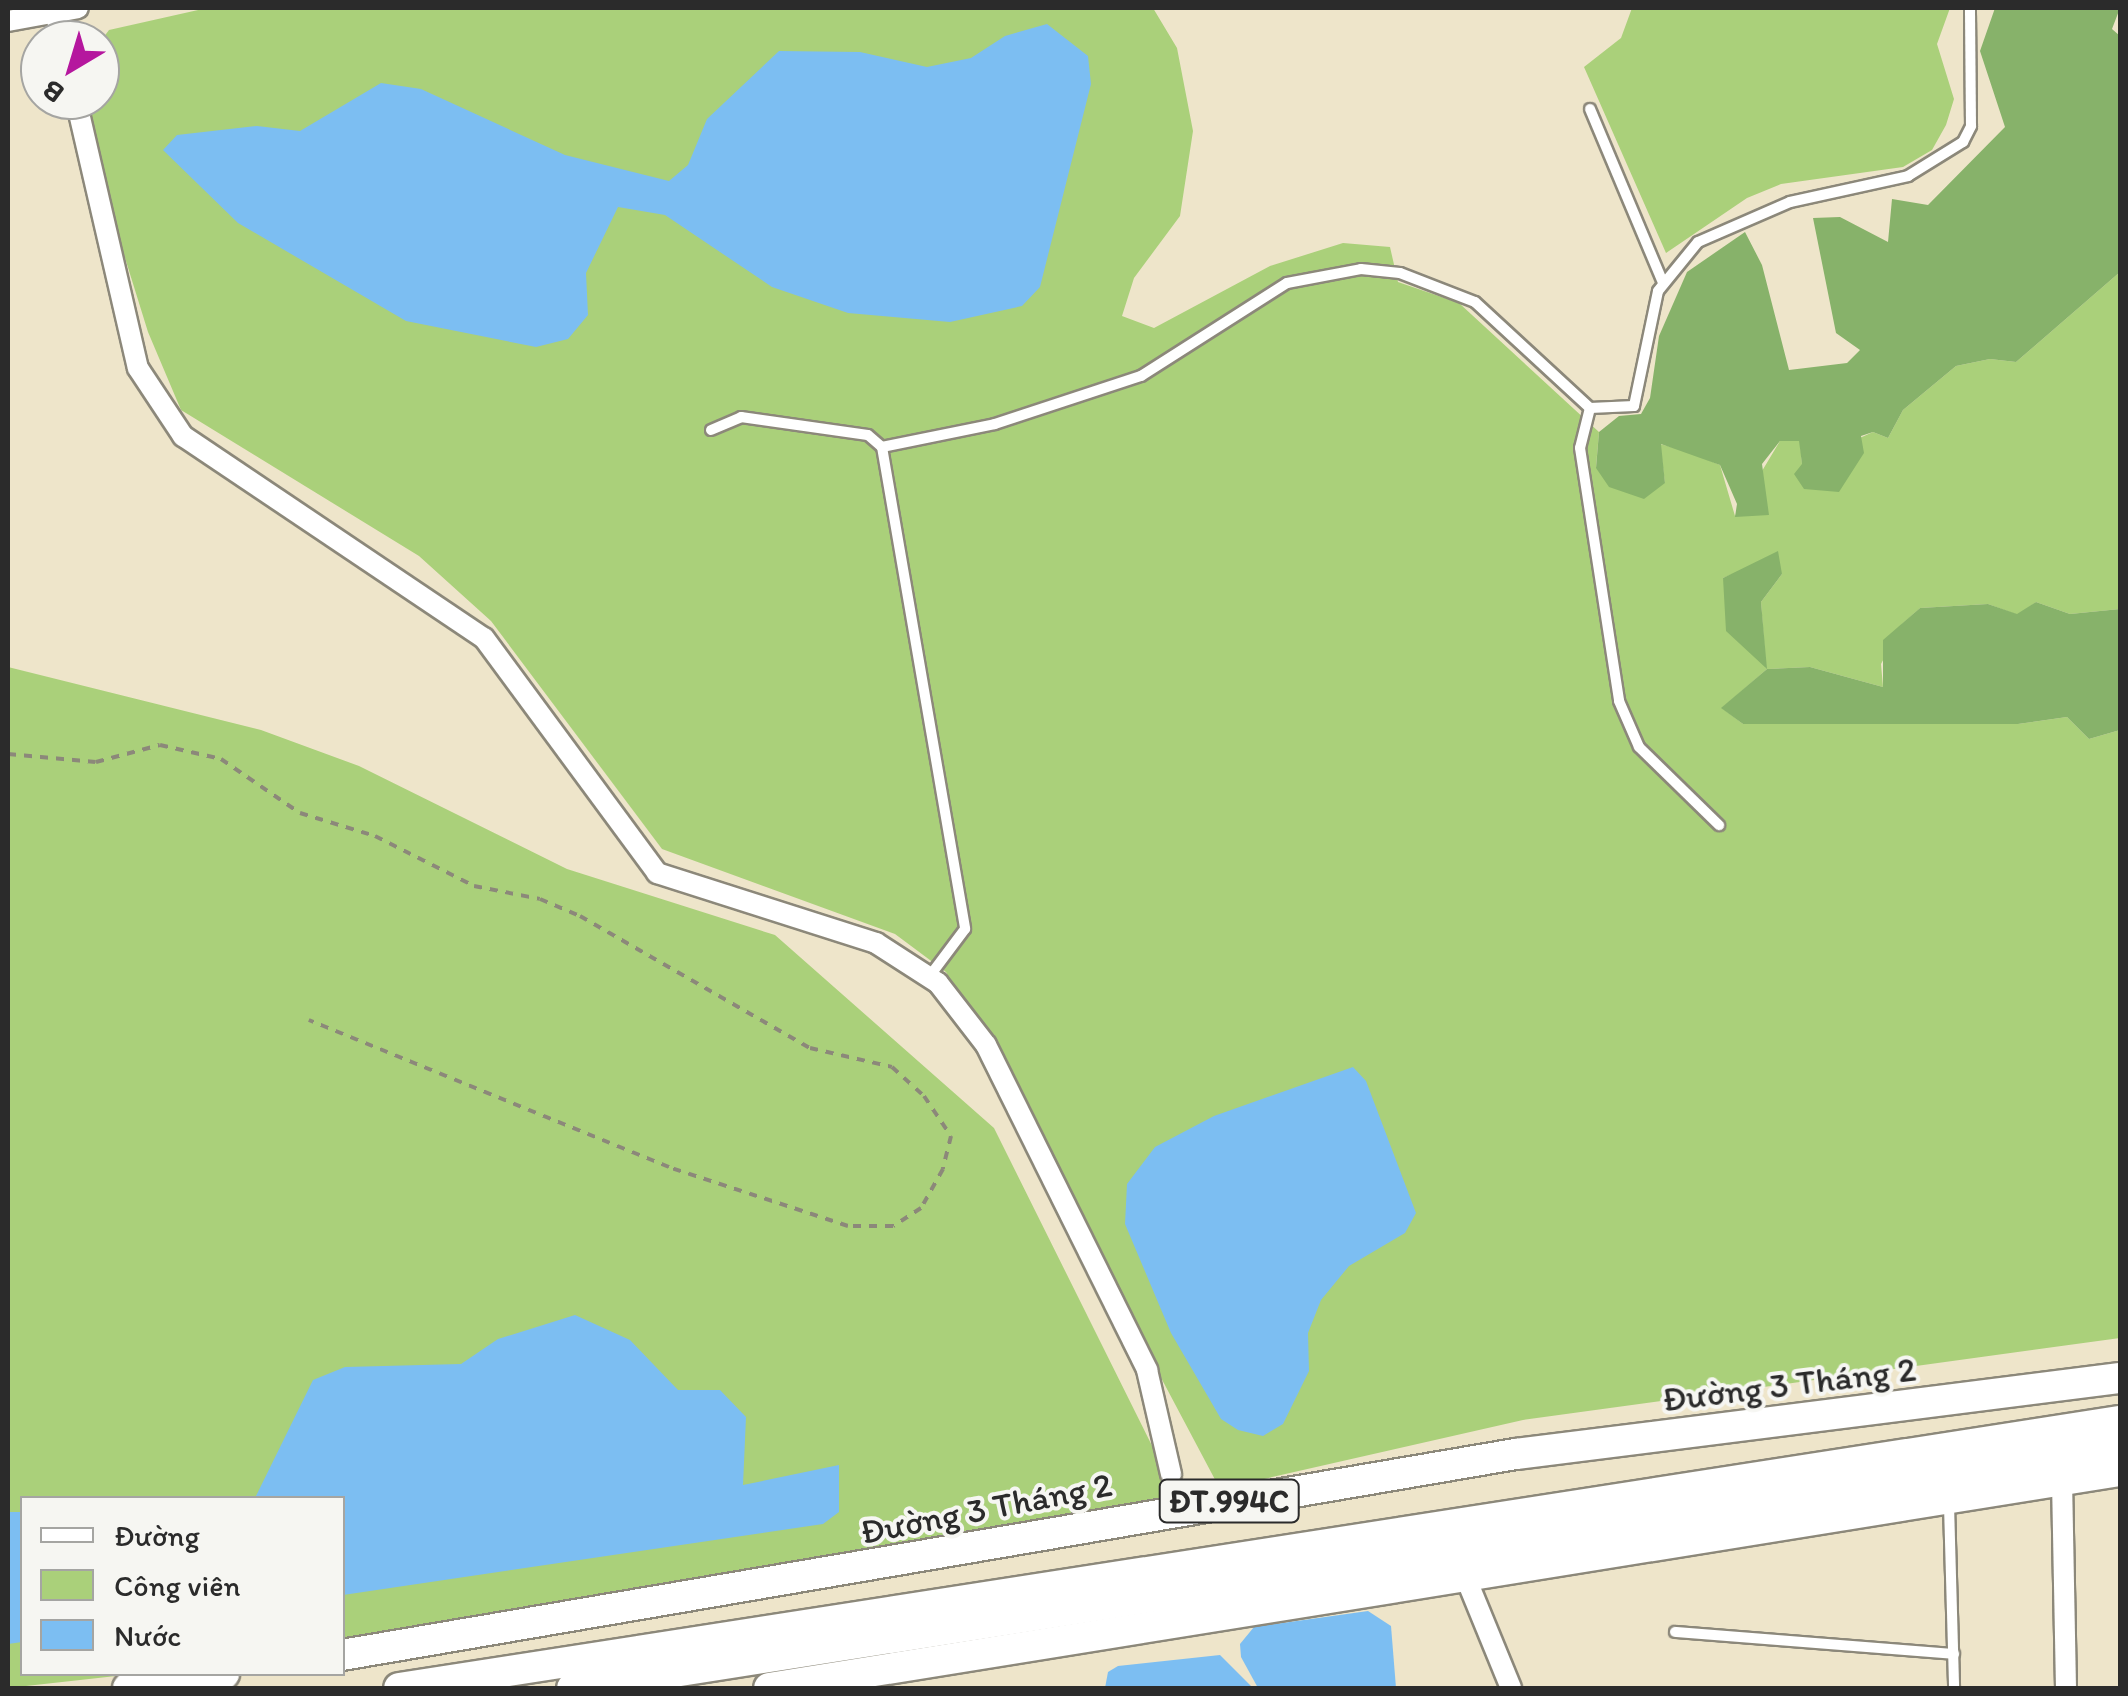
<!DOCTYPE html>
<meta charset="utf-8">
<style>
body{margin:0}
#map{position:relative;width:2128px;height:1696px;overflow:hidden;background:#eee5ca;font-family:Itim,sans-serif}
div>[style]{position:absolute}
.green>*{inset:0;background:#aad07a}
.forest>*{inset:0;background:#87b26a}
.water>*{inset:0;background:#7cbef2}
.path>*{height:4px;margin-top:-2px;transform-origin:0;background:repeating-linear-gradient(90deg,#8c887a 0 8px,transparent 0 16px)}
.roads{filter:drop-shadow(2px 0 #8c887a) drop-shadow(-2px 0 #8c887a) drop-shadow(0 2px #8c887a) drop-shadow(0 -2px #8c887a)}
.service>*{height:10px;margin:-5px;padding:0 5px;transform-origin:5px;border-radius:5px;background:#fff}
.minor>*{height:20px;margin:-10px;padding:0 10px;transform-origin:10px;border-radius:10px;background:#fff}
.primary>*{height:30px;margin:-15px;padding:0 15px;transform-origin:15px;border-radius:15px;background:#fff}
span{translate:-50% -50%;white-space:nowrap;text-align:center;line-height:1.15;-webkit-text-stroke:8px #f6f6f2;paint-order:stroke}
.shield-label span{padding:2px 8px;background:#f6f6f2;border:2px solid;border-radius:8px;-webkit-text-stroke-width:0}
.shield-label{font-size:32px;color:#2b2b2b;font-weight:700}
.street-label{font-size:35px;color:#2b2b2b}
.frame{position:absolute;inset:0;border:10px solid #2b2b2b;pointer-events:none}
.legend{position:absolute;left:20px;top:1496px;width:325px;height:180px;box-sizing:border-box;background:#f6f6f2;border:2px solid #a5a5a2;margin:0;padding:12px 18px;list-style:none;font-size:30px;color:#2b2b2b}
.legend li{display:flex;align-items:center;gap:20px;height:50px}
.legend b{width:50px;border:2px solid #a5a5a2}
.north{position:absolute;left:20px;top:20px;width:100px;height:100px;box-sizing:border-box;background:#f6f6f2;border:2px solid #a5a5a2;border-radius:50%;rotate:218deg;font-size:28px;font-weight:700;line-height:40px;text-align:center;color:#2b2b2b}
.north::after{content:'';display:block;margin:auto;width:35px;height:45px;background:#b5179e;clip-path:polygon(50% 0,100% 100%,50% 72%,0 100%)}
</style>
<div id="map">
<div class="green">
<i style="clip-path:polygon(evenodd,207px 8px,1153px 8px,1177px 48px,1193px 131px,1180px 216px,1134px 278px,1122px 316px,1154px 328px,1270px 266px,1343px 243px,1390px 247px,1398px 282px,1459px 303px,1599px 432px,1596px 467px,1665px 483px,1660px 444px,1686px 451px,1720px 465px,1735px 516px,1780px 441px,1800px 441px,1802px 464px,1873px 432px,1888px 438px,1903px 410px,1956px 366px,1990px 359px,2016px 362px,2120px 272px,2120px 609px,2070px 614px,2036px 602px,2018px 615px,1988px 604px,1920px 608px,1902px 624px,1881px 664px,1883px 687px,1810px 667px,1767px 669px,1722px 708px,1743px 724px,2018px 724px,2067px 717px,2089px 739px,2120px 730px,2120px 1338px,1523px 1420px,1220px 1489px,946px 972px,895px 934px,662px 849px,491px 621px,419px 556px,181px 410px,148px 332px,76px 100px,100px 100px,100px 42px,109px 30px,207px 8px,1766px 560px,1782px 574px,1761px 602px,1766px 668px,1723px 578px,1766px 560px)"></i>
<i style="clip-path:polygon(1632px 8px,1950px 8px,1937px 44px,1954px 99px,1946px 125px,1932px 150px,1903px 167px,1781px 184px,1747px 198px,1666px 253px,1584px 67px,1621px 38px)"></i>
<i style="clip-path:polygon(8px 667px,261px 730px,359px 766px,567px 869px,775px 935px,994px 1128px,1181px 1504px,343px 1640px,342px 1498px,22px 1498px,22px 1674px,134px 1674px,8px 1688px)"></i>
</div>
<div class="forest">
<i style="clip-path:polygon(1995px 8px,2120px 8px,2112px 29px,2120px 36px,2120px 272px,2016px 362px,1990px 359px,1956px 366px,1903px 410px,1888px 438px,1873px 432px,1861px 436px,1864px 453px,1839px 492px,1804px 489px,1794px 474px,1802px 464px,1799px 441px,1780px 441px,1762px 464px,1769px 515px,1735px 517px,1737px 504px,1720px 465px,1661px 444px,1665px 483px,1644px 499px,1609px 487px,1596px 468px,1599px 432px,1619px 416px,1641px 414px,1650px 398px,1659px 336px,1687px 272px,1745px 232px,1762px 265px,1789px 370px,1847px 363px,1860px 350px,1836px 333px,1813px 218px,1840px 217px,1888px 242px,1892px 199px,1928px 205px,2005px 127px,1980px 51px)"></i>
<i style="clip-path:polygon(1778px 551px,1782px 574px,1761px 602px,1767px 669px,1810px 667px,1883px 687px,1883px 640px,1920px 608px,1988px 604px,2017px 614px,2036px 602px,2070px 614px,2120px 609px,2120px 730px,2089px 739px,2067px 717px,2018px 724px,1743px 724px,1721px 708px,1767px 669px,1726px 631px,1723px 578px)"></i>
</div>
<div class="water">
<i style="clip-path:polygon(1047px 24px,1088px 56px,1091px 84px,1040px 287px,1022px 306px,950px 322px,848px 313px,772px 287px,665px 215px,618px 207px,586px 273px,588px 315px,568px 339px,536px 347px,406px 321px,238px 223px,163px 150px,177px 135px,257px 126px,300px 131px,381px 83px,421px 89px,565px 155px,669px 181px,688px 165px,707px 119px,779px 51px,860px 52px,927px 67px,971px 58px,1005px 36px)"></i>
<i style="clip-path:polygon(1353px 1067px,1366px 1081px,1416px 1213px,1405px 1233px,1349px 1266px,1321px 1300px,1308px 1333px,1309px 1371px,1283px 1424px,1263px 1436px,1238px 1430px,1221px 1419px,1171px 1333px,1125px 1224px,1127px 1184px,1155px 1147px,1214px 1116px)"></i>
<i style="clip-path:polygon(575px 1315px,630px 1340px,678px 1390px,720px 1390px,746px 1417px,743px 1485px,839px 1465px,839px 1512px,823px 1524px,343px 1595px,342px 1498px,255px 1498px,313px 1380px,345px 1367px,461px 1364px,498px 1339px)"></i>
<i style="clip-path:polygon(8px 1512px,22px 1512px,22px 1642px,8px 1644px)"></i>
<i style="clip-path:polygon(1368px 1611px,1391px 1626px,1396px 1688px,1258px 1688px,1241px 1657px,1240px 1644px,1254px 1627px)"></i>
<i style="clip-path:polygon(1220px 1655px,1253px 1688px,1105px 1688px,1108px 1672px,1118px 1666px)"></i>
</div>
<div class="path">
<i style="left:8px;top:754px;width:88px;rotate:5.2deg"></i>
<i style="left:96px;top:762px;width:66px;rotate:-14.9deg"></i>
<i style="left:160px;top:745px;width:63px;rotate:12.9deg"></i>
<i style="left:221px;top:759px;width:96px;rotate:34.4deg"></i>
<i style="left:300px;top:813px;width:78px;rotate:17deg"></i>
<i style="left:375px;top:836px;width:111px;rotate:26.8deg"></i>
<i style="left:474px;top:886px;width:67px;rotate:11.1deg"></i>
<i style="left:540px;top:899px;width:43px;rotate:23deg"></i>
<i style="left:580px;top:916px;width:265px;rotate:29.9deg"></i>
<i style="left:810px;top:1048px;width:84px;rotate:13deg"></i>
<i style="left:892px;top:1067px;width:43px;rotate:42.2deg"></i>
<i style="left:924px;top:1096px;width:48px;rotate:56deg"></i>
<i style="left:951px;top:1136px;width:34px;rotate:104deg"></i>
<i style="left:943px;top:1169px;width:45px;rotate:119.4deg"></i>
<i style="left:921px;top:1208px;width:33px;rotate:147deg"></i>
<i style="left:893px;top:1226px;width:45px;rotate:180deg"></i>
<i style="left:848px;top:1226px;width:188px;rotate:-161.8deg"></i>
<i style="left:669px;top:1167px;width:389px;rotate:-157.8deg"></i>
</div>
<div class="roads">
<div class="service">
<i style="left:1590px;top:109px;width:189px;rotate:67.2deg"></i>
<i style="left:1590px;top:408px;width:41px;rotate:104deg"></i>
<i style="left:1580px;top:448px;width:256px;rotate:81.2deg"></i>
<i style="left:1619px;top:701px;width:50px;rotate:66.5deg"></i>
<i style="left:1639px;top:747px;width:112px;rotate:44.3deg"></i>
<i style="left:711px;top:430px;width:33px;rotate:-23deg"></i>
<i style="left:741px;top:417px;width:128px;rotate:8.1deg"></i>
<i style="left:868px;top:435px;width:18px;rotate:41deg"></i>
<i style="left:882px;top:447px;width:115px;rotate:-11.5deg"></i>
<i style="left:995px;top:424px;width:154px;rotate:-18.2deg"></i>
<i style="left:1141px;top:376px;width:173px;rotate:-32.5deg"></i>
<i style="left:1287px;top:283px;width:75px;rotate:-10.7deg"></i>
<i style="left:1361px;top:269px;width:39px;rotate:6deg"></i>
<i style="left:1400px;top:273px;width:80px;rotate:21.1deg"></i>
<i style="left:1475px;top:302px;width:156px;rotate:42.7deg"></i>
<i style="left:1590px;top:408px;width:44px;rotate:-2.6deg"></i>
<i style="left:1634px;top:406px;width:117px;rotate:-78.2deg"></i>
<i style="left:1658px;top:291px;width:63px;rotate:-50.8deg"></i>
<i style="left:1698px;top:242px;width:100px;rotate:-23.5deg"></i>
<i style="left:1790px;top:202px;width:121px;rotate:-12.4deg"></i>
<i style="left:1908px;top:176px;width:65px;rotate:-31.7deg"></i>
<i style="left:1963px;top:142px;width:18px;rotate:-63deg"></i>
<i style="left:1971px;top:126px;width:118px;rotate:-90.5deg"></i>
<i style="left:882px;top:447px;width:489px;rotate:80.2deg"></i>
<i style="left:965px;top:929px;width:60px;rotate:126.9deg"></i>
<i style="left:1949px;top:1505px;width:183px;rotate:88.4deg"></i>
<i style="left:1675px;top:1632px;width:280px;rotate:4.5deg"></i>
</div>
<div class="minor">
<i style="left:55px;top:12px;width:29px;rotate:76deg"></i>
<i style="left:8px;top:21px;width:71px;rotate:-10.5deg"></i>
<i style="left:76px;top:100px;width:275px;rotate:77deg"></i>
<i style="left:138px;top:368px;width:82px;rotate:56.5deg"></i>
<i style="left:183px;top:436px;width:362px;rotate:33.9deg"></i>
<i style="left:484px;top:638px;width:292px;rotate:53.6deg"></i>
<i style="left:657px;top:873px;width:230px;rotate:17.7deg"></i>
<i style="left:876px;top:943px;width:74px;rotate:32.8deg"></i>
<i style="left:938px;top:983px;width:78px;rotate:52.3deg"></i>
<i style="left:986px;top:1045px;width:363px;rotate:63.6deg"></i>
<i style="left:1147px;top:1370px;width:107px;rotate:77deg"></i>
<i style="left:2062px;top:1480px;width:208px;rotate:88.9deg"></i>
<i style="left:1461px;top:1566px;width:132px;rotate:67.7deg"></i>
</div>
<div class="primary">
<i style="left:342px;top:1655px;width:1191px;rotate:-9.72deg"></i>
<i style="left:1516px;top:1454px;width:609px;rotate:-7.17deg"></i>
<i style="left:128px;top:1688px;width:97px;rotate:-8.3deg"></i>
<i style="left:399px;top:1688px;width:1742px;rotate:-8.82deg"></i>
<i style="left:572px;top:1688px;width:1567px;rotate:-8.92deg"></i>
<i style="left:769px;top:1688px;width:1368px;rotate:-9.13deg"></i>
</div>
</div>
<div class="shield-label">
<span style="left:1229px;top:1501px">ĐT.994C</span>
</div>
<div class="street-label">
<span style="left:1789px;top:1384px;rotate:-7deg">Đường 3 Tháng 2</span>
<span style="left:986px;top:1508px;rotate:-11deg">Đường 3 Tháng 2</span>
</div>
<div class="frame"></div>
<ul class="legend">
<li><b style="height:12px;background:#fff"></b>Đường</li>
<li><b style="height:28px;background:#aad07a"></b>Công viên</li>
<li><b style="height:28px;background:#7cbef2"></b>Nước</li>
</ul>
<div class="north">B</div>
</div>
